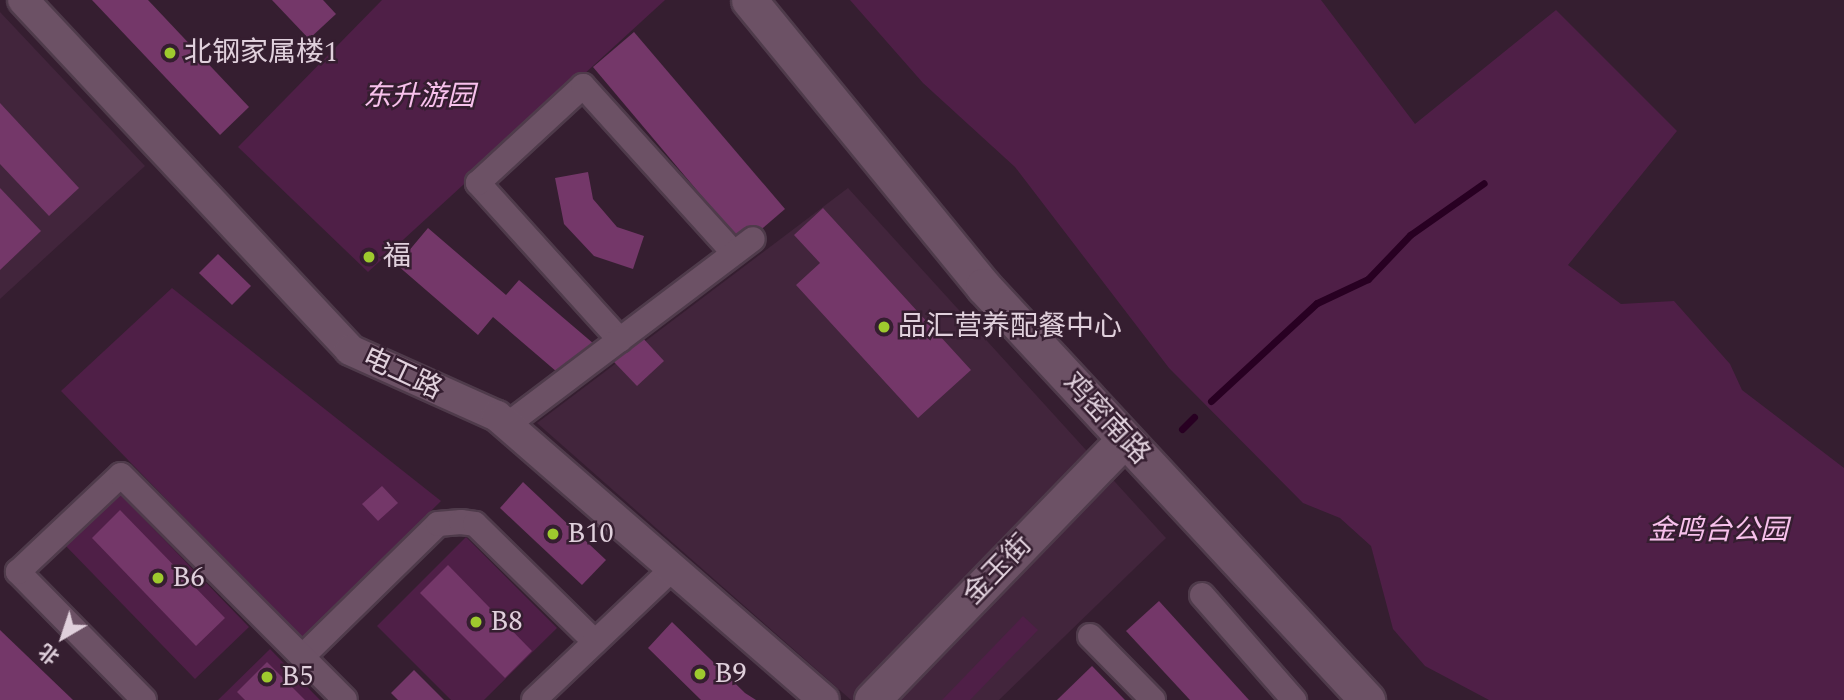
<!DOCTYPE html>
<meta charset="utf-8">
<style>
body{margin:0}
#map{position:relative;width:1844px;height:700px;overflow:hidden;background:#351e30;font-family:Spectral,"Noto Sans SC",serif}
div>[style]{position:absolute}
.built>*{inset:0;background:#42253c}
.green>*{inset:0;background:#4f1f47}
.stream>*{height:7px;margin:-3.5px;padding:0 3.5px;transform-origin:3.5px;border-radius:3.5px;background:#280022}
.building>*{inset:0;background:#743769}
.roads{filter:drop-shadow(2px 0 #4f3b4b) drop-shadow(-2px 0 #4f3b4b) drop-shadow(0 2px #4f3b4b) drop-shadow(0 -2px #4f3b4b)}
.minor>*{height:24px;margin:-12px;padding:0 12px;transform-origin:12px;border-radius:12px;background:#6c5165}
.tertiary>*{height:30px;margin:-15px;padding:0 15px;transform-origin:15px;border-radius:15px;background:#6c5165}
.secondary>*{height:35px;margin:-17.5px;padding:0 17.5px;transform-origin:17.5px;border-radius:17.5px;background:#6c5165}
.dots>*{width:19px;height:19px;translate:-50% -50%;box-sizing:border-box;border:4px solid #351e30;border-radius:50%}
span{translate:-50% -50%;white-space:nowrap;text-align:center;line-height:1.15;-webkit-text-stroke:5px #351e30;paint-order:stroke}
.poi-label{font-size:28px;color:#e0d0dc}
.left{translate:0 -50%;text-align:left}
.park-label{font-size:28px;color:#f8c1ec;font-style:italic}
.street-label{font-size:28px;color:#e0d0dc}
.north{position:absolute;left:28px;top:602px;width:70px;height:70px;-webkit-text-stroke:5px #351e30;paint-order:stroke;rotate:219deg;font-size:19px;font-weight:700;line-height:28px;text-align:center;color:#e0d0dc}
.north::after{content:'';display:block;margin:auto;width:24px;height:32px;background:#e0d0dc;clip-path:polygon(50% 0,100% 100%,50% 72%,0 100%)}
</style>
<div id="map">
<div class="built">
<i style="clip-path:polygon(0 12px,145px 166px,0 299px)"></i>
<i style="clip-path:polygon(848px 188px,1166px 538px,999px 700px,851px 700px,537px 423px)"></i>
</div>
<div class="green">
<i style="clip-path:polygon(382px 0,665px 0,368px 272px,238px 147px)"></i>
<i style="clip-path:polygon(850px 0,1321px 0,1415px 124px,1556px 10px,1677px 131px,1568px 265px,1621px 304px,1674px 301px,1730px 364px,1742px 390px,1844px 468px,1844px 700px,1489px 700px,1425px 666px,1393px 629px,1371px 546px,1340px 518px,1303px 503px,1169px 368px,1015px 167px,923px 83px)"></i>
<i style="clip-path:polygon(172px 288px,441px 501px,302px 639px,61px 391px)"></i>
<i style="clip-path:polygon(116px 490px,249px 627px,195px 679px,62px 542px)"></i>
<i style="clip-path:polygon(466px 537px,557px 628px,484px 700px,451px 700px,377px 626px)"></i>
<i style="clip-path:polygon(1023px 616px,1038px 630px,970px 700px,942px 700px)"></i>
<i style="clip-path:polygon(270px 649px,320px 700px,218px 700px)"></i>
</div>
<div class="stream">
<i style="left:1211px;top:401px;width:144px;rotate:-42.8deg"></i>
<i style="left:1317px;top:303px;width:56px;rotate:-25.2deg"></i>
<i style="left:1368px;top:279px;width:61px;rotate:-46.3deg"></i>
<i style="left:1410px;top:235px;width:90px;rotate:-35.1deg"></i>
<i style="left:1182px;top:429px;width:17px;rotate:-45deg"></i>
</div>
<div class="building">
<i style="clip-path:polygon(92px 0,148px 0,249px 107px,220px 135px)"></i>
<i style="clip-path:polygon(272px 0,323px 0,336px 14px,309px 39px)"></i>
<i style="clip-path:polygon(634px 32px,785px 209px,743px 245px,593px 67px)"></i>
<i style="clip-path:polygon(0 103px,79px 188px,49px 216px,0 164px)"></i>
<i style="clip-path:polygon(588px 172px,593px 199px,617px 227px,644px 236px,633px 269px,594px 256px,564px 224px,555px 178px)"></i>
<i style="clip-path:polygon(0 188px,41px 231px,0 270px)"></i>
<i style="clip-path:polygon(823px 208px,971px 370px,918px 418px,796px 285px,820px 263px,794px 235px)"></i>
<i style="clip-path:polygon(428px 228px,506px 295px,519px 280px,594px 344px,564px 378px,493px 317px,478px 335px,397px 265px)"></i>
<i style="clip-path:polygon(218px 254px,251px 286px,232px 305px,199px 273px)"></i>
<i style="clip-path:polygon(641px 336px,664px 361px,637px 386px,614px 362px)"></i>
<i style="clip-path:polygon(523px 482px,606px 560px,582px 585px,500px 508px)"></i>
<i style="clip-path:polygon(382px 486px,398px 503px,378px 521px,362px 504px)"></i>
<i style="clip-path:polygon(120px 510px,225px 618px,196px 646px,92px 538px)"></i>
<i style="clip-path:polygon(448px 565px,532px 651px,505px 678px,420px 593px)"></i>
<i style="clip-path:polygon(1159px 601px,1249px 700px,1190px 700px,1126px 631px)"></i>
<i style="clip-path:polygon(672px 622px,745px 693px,756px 700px,701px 700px,648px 648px)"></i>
<i style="clip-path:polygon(0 630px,73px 700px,0 700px)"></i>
<i style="clip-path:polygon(267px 662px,305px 700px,245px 700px,237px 692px)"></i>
<i style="clip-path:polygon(1092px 666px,1125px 700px,1057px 700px)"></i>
<i style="clip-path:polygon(414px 670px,444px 700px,398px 700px,391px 693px)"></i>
</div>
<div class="roads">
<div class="minor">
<i style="left:620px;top:340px;width:212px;rotate:-132.1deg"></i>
<i style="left:478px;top:183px;width:143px;rotate:-42.7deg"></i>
<i style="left:583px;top:86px;width:225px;rotate:47.9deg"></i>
<i style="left:507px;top:425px;width:308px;rotate:-37.1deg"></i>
<i style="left:1202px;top:595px;width:140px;rotate:48.8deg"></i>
<i style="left:1090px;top:636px;width:90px;rotate:45.5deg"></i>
<i style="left:302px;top:657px;width:190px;rotate:-44.4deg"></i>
<i style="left:438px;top:524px;width:23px;rotate:-5deg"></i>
<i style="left:461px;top:522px;width:14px;rotate:8deg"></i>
<i style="left:475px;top:524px;width:168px;rotate:44.5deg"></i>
<i style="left:144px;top:700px;width:180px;rotate:-134.5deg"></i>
<i style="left:18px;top:572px;width:141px;rotate:-43.3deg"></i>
<i style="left:121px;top:475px;width:317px;rotate:45.1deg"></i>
<i style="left:534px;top:700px;width:192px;rotate:-43.5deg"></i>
</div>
<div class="tertiary">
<i style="left:23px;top:0;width:479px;rotate:46.9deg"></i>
<i style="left:350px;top:350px;width:161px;rotate:24.2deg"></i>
<i style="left:497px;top:416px;width:433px;rotate:41deg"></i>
</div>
<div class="secondary">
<i style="left:749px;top:0;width:370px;rotate:50.7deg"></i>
<i style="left:983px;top:286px;width:565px;rotate:47.15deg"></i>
<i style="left:872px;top:700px;width:363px;rotate:-45.9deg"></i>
</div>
</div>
<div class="dots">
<i style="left:170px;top:53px;background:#9eca2e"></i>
<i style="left:369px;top:257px;background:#9eca2e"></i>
<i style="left:884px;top:327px;background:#9eca2e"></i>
<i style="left:553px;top:534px;background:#9eca2e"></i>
<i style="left:158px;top:578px;background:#9eca2e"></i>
<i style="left:476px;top:622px;background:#9eca2e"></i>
<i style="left:700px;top:674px;background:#9eca2e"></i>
<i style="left:267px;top:677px;background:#9eca2e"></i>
</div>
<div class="poi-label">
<span class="left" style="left:184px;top:53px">北钢家属楼1</span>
<span class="left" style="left:383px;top:257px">福</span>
<span class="left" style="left:898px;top:327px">品汇营养配餐中心</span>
<span class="left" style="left:567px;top:534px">B10</span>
<span class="left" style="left:172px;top:578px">B6</span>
<span class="left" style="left:490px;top:622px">B8</span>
<span class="left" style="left:714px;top:674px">B9</span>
<span class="left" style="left:281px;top:677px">B5</span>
</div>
<div class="park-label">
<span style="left:419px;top:97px">东升游园</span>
<span style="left:1718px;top:531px">金鸣台公园</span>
</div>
<div class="street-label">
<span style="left:402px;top:374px;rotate:25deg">电工路</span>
<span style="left:1106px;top:419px;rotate:47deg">鸡密南路</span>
<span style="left:998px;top:570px;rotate:-46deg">金玉街</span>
</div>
<div class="north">北</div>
</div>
